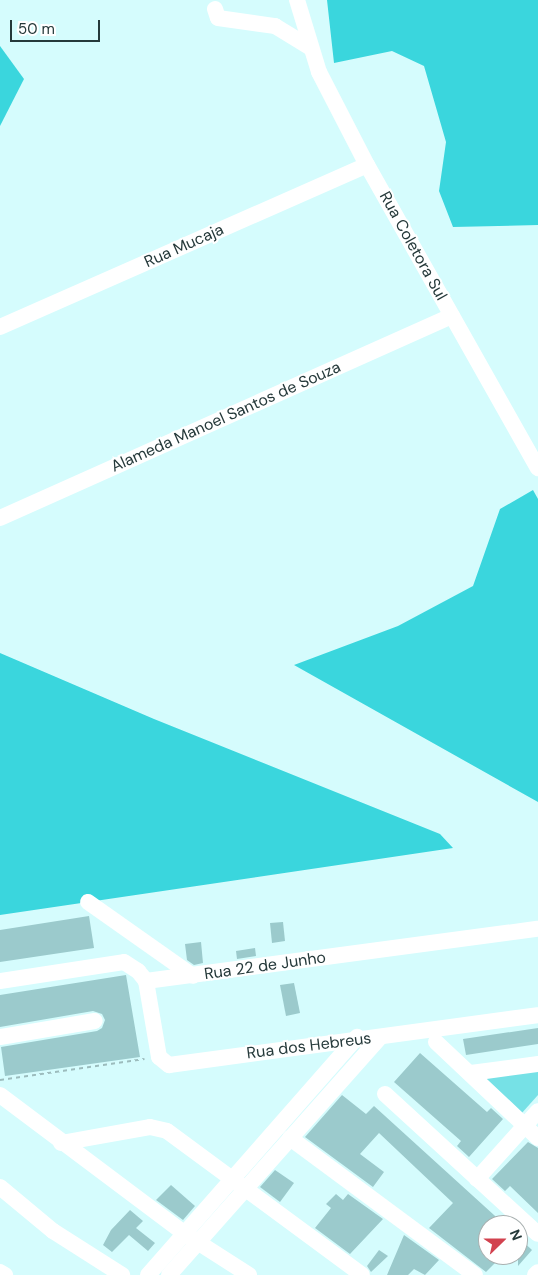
<!DOCTYPE html>
<style>
body{margin:0}
#map{position:relative;width:538px;height:1275px;overflow:hidden;background:#d5fcfd;font-family:"DM Sans",sans-serif}
div>[style]{position:absolute}
.green>*{inset:0;background:#76e1e6}
.forest>*{inset:0;background:#3ad6dd}
.building>*{inset:0;background:#9bcacc}
.path>*{height:2px;margin-top:-1px;transform-origin:0;background:repeating-linear-gradient(90deg,#9cbcbd 0 4px,transparent 0 8px)}
.minor>*{height:16px;margin:-8px;padding:0 8px;transform-origin:8px;border-radius:8px;background:#fff}
span{translate:-50% -50%;white-space:nowrap;text-align:center;line-height:1.15;-webkit-text-stroke:4px #fff;paint-order:stroke}
.street-label{font-size:16px;color:#25393a}
.north{position:absolute;left:478px;top:1215px;width:50px;height:50px;box-sizing:border-box;background:#fff;border:1px solid #a8b0b0;border-radius:50%;rotate:68deg;font-size:14px;font-weight:700;line-height:20px;text-align:center;color:#25393a}
.north::after{content:'';display:block;margin:auto;width:18px;height:22px;background:#d2424f;clip-path:polygon(50% 0,100% 100%,50% 72%,0 100%)}
.scale{position:absolute;left:10px;top:20px;width:90px;height:22px;box-sizing:border-box;border:2px solid #25393a;border-top:0;padding-left:6px;font-size:15px;line-height:18px;white-space:nowrap;color:#25393a;-webkit-text-stroke:4px #fff;paint-order:stroke}
</style>
<div id="map">
<div class="green">
<i style="clip-path:polygon(538px 1069px,538px 1095px,521px 1114px,481px 1077px)"></i>
</div>
<div class="forest">
<i style="clip-path:polygon(327px 0,538px 0,538px 225px,453px 227px,439px 191px,446px 142px,424px 66px,392px 51px,334px 63px)"></i>
<i style="clip-path:polygon(0 46px,24px 79px,0 126px)"></i>
<i style="clip-path:polygon(533px 490px,538px 499px,538px 802px,294px 665px,398px 626px,473px 586px,500px 509px)"></i>
<i style="clip-path:polygon(0 653px,154px 719px,440px 834px,453px 848px,0 915px)"></i>
</div>
<div class="building">
<i style="clip-path:polygon(89px 916px,94px 948px,0 962px,0 930px)"></i>
<i style="clip-path:polygon(283px 922px,285px 941px,272px 943px,270px 923px)"></i>
<i style="clip-path:polygon(201px 942px,203px 963px,194px 965px,187px 960px,185px 944px)"></i>
<i style="clip-path:polygon(255px 948px,256px 956px,237px 959px,236px 951px)"></i>
<i style="clip-path:polygon(126px 975px,140px 1057px,5px 1076px,1px 1047px,97px 1031px,102px 1028px,105px 1020px,102px 1014px,93px 1011px,0 1027px,0 995px)"></i>
<i style="clip-path:polygon(294px 983px,300px 1013px,286px 1016px,280px 985px)"></i>
<i style="clip-path:polygon(538px 1028px,538px 1044px,466px 1055px,463px 1039px)"></i>
<i style="clip-path:polygon(420px 1053px,487px 1112px,491px 1108px,503px 1119px,469px 1157px,457px 1146px,461px 1141px,394px 1082px)"></i>
<i style="clip-path:polygon(342px 1095px,366px 1114px,374px 1106px,505px 1225px,488px 1225px,488px 1255px,503px 1255px,486px 1272px,429px 1228px,453px 1203px,379px 1133px,360px 1154px,384px 1172px,373px 1187px,305px 1137px)"></i>
<i style="clip-path:polygon(528px 1142px,538px 1148px,538px 1213px,510px 1186px,505px 1191px,492px 1179px)"></i>
<i style="clip-path:polygon(275px 1170px,294px 1183px,280px 1202px,260px 1187px)"></i>
<i style="clip-path:polygon(171px 1185px,195px 1206px,183px 1220px,156px 1200px)"></i>
<i style="clip-path:polygon(336px 1194px,343px 1200px,348px 1194px,383px 1219px,350px 1254px,315px 1228px,331px 1208px,326px 1204px)"></i>
<i style="clip-path:polygon(130px 1210px,143px 1221px,136px 1228px,155px 1243px,148px 1251px,129px 1235px,112px 1252px,103px 1245px,111px 1230px)"></i>
<i style="clip-path:polygon(404px 1235px,439px 1260px,425px 1275px,414px 1269px,408px 1275px,387px 1275px)"></i>
<i style="clip-path:polygon(518px 1237px,532px 1250px,518px 1266px)"></i>
<i style="clip-path:polygon(379px 1250px,388px 1256px,371px 1272px,367px 1266px)"></i>
</div>
<div class="path">
<i style="left:0;top:1080px;width:146px;rotate:-8.3deg"></i>
</div>
<div class="minor">
<i style="left:297px;top:0;width:75px;rotate:73deg"></i>
<i style="left:319px;top:72px;width:105px;rotate:62.7deg"></i>
<i style="left:367px;top:165px;width:348px;rotate:60.6deg"></i>
<i style="left:215px;top:9px;width:9px;rotate:72deg"></i>
<i style="left:218px;top:18px;width:58px;rotate:8deg"></i>
<i style="left:275px;top:26px;width:42px;rotate:31.4deg"></i>
<i style="left:0;top:327px;width:401px;rotate:-23.8deg"></i>
<i style="left:0;top:518px;width:495px;rotate:-24.1deg"></i>
<i style="left:88px;top:902px;width:128px;rotate:35.2deg"></i>
<i style="left:0;top:981px;width:125px;rotate:-8.7deg"></i>
<i style="left:124px;top:962px;width:17px;rotate:33deg"></i>
<i style="left:138px;top:971px;width:13px;rotate:51deg"></i>
<i style="left:146px;top:981px;width:395px;rotate:-7.6deg"></i>
<i style="left:146px;top:981px;width:77px;rotate:80.3deg"></i>
<i style="left:159px;top:1057px;width:13px;rotate:39deg"></i>
<i style="left:169px;top:1065px;width:372px;rotate:-7.7deg"></i>
<i style="left:0;top:1037px;width:96px;rotate:-9.6deg"></i>
<i style="left:436px;top:1042px;width:140px;rotate:43.3deg"></i>
<i style="left:471px;top:1073px;width:68px;rotate:-7.7deg"></i>
<i style="left:385px;top:1094px;width:207px;rotate:42.5deg"></i>
<i style="left:0;top:1095px;width:231px;rotate:36.9deg"></i>
<i style="left:185px;top:1234px;width:76px;rotate:32.6deg"></i>
<i style="left:290px;top:1138px;width:230px;rotate:36.5deg"></i>
<i style="left:61px;top:1143px;width:90px;rotate:-10.2deg"></i>
<i style="left:150px;top:1127px;width:17px;rotate:13deg"></i>
<i style="left:167px;top:1131px;width:242px;rotate:36.4deg"></i>
<i style="left:477px;top:1179px;width:91px;rotate:-48.1deg"></i>
<i style="left:0;top:1187px;width:69px;rotate:39.7deg"></i>
<i style="left:53px;top:1231px;width:82px;rotate:32.5deg"></i>
<i style="left:0;top:1272px;width:6px;rotate:31deg"></i>
<i style="left:148px;top:1275px;width:317px;rotate:-48.7deg"></i>
<i style="left:169px;top:1275px;width:318px;rotate:-48.4deg"></i>
<i style="left:535px;top:1275px;width:4px;rotate:-45deg"></i>
</div>
<div class="street-label">
<span style="left:184px;top:246px;rotate:-24deg">Rua Mucaja</span>
<span style="left:413px;top:246px;rotate:61deg">Rua Coletora Sul</span>
<span style="left:226px;top:417px;rotate:-24deg">Alameda Manoel Santos de Souza</span>
<span style="left:265px;top:966px;rotate:-8deg">Rua 22 de Junho</span>
<span style="left:309px;top:1046px;rotate:-7deg">Rua dos Hebreus</span>
</div>
<div class="north">N</div>
<div class="scale">50 m</div>
</div>
